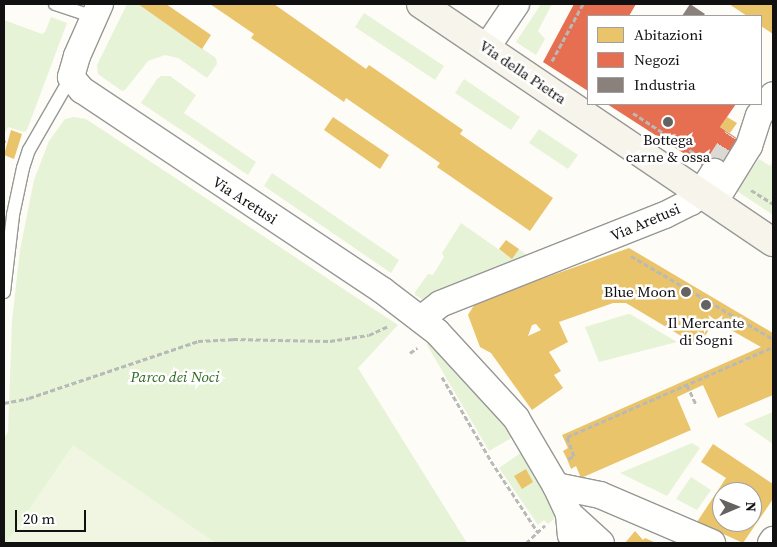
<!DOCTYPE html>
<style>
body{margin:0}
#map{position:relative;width:777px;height:547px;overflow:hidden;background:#fdfcf7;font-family:"Source Serif 4",serif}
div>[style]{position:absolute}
.green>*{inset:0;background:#e7f3d7}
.pitch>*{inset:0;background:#f0f6e1}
.homes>*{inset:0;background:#e9c46a}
.shops>*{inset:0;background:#e76f51}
.industry>*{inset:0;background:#8a817c}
.minor-tunnel>*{height:26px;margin-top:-13px;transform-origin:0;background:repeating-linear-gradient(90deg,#dad9d4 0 26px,transparent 0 39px)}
.path>*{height:3px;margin-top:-1.5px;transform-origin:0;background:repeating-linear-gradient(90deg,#b9b9b8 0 5px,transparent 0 7.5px)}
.roads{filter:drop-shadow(1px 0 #979795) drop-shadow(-1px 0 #979795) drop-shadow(0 1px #979795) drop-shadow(0 -1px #979795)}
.service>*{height:12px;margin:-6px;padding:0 6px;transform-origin:6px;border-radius:6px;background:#fffffe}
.minor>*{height:26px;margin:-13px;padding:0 13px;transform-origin:13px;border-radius:13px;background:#fffffe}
.secondary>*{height:28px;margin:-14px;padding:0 14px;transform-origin:14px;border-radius:14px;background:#f6f4eb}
.dots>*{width:14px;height:14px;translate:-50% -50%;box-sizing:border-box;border:2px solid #fff;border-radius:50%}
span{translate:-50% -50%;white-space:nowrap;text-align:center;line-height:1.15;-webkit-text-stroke:5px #fff;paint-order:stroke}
.street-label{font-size:15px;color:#111}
.poi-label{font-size:15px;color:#111}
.right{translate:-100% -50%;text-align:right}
.park-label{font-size:15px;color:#2f6b1f;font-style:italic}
.frame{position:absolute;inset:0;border:5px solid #111;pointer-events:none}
.legend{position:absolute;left:587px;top:15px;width:175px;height:90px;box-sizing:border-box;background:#fff;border:1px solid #a0a0a0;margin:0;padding:6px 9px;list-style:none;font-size:15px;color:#111}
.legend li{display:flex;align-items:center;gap:10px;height:25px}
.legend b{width:25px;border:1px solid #a0a0a0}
.north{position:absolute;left:712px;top:482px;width:50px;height:50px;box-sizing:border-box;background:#fff;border:1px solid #a0a0a0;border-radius:50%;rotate:89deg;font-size:14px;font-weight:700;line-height:20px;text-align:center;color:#111}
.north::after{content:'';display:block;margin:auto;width:18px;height:22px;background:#646362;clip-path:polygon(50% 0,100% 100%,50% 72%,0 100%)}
.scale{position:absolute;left:15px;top:510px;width:71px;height:22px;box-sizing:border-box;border:2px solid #111;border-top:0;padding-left:6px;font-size:15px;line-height:18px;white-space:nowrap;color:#111;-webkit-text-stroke:4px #fff;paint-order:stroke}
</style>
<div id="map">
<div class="green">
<i style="clip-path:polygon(127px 4px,138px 4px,216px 58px,217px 64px,207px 78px,178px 58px,165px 55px,148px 61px,125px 90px,122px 91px,98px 74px,97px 65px)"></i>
<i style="clip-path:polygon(541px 4px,552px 4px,538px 31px,545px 39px,536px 55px,516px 42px)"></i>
<i style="clip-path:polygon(364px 13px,444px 66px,435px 80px,355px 27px)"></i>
<i style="clip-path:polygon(51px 17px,67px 23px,27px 130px,24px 132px,8px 127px,4px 134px,4px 20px,42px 34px,45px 32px)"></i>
<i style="clip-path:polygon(161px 76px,170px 76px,196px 95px,184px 113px,256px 162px,248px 175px,141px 103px,157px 79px)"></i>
<i style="clip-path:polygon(464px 79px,520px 117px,511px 130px,455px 93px)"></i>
<i style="clip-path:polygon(74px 117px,86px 119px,398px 325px,358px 368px,467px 543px,4px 543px,4px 438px,8px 432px,12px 321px,20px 250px,34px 180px,49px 141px,65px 119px)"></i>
<i style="clip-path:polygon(539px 129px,578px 155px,568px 169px,529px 143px)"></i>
<i style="clip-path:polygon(759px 159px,770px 166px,773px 161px,773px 215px,737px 191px)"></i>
<i style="clip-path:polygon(272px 173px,399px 260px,391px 273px,264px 186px)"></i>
<i style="clip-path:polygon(461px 223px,511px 258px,519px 249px,531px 258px,425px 301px,415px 295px,415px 292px,428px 274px,433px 275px,444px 257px,442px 253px)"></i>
<i style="clip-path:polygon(628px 314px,630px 314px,677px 342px,599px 362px,585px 327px)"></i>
<i style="clip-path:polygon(429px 341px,508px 425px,513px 437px,489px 451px,427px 345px)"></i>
<i style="clip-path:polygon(773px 412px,773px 444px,744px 424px)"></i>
<i style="clip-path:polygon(692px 443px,700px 448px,667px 496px,620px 473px)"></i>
<i style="clip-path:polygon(522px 452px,555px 514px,555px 518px,548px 524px,544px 520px,538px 525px,499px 468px)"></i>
<i style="clip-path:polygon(691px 477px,711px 490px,697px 510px,676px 499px)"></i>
</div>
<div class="pitch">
<i style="clip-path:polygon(73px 445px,216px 543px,6px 543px)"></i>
</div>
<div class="homes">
<i style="clip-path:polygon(138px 4px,166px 4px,211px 35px,202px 49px)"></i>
<i style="clip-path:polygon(210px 4px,274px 4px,366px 69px,369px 65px,463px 130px,460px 134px,553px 198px,530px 231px,437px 167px,440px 163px,346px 98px,344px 102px,251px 38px,254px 34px)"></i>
<i style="clip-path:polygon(729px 4px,773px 4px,773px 34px,761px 26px,761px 16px,747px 16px)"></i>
<i style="clip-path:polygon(333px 117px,389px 155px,380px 169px,324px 130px)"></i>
<i style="clip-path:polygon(727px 117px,737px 123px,730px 133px,720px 127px)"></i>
<i style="clip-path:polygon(11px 130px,22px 134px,14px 159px,4px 155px)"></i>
<i style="clip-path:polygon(506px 240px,519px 249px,512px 259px,499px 249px)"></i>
<i style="clip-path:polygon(evenodd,629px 248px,773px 333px,773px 395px,718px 418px,703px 385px,677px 397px,691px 430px,581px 478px,576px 466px,571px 469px,567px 459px,563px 451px,568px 448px,562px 435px,761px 347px,715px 321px,698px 346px,626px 303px,613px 303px,559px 322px,568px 342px,549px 352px,561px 371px,554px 375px,563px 388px,532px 410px,491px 353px,480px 347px,468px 315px,476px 302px,629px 248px,536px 324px,541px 330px,528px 336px,532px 325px,536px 324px)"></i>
<i style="clip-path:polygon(evenodd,713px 444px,773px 484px,773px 499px,743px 543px,697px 522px,726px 478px,701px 462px,713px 444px,722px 492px,752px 492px,752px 522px,722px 522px,722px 492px)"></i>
<i style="clip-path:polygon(526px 469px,533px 482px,522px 489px,514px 476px)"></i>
<i style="clip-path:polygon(635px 531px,643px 540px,645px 538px,656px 543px,625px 543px)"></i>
</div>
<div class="shops">
<i style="clip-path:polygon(574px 4px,636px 4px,629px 16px,588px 16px,588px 91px,543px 62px)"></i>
<i style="clip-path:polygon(607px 104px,736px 104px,720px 127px,741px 141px,719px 176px)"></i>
</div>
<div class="industry">
<i style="clip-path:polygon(690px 4px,705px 14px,703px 16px,682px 16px)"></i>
</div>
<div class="minor-tunnel">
<i style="left:714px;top:172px;width:40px;rotate:-57.1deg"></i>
</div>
<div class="path">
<i style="left:552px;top:61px;width:65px;rotate:-61.5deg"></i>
<i style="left:633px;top:113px;width:77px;rotate:33.3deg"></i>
<i style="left:4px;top:141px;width:2px;rotate:27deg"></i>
<i style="left:751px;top:190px;width:26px;rotate:32deg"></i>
<i style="left:631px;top:256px;width:164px;rotate:30.3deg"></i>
<i style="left:410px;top:353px;width:9px;rotate:-36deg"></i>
<i style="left:442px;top:377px;width:97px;rotate:59.7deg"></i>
<i style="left:491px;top:461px;width:84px;rotate:56.7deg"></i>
<i style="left:687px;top:385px;width:21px;rotate:65deg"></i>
<i style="left:4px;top:403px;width:25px;rotate:-11deg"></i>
<i style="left:29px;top:398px;width:178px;rotate:-18.6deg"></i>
<i style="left:198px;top:341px;width:35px;rotate:-3deg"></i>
<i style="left:233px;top:339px;width:97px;rotate:1.2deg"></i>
<i style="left:330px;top:341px;width:39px;rotate:-9deg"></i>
<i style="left:369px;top:335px;width:21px;rotate:-25deg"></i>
<i style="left:568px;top:459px;width:7px;rotate:-27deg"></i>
<i style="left:574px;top:456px;width:20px;rotate:-110deg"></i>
<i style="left:567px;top:437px;width:225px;rotate:-23.6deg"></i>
<i style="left:526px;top:543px;width:26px;rotate:-43deg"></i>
</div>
<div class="roads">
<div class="service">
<i style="left:55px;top:4px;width:41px;rotate:18.4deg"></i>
<i style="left:4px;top:292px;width:78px;rotate:-83.3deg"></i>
<i style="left:13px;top:215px;width:48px;rotate:-78deg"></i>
<i style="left:23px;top:168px;width:19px;rotate:-72deg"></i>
<i style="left:29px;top:150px;width:84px;rotate:-60.1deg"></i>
</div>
<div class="minor">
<i style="left:100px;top:4px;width:57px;rotate:113.9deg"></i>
<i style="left:77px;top:56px;width:22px;rotate:106deg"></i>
<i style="left:71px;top:77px;width:17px;rotate:50deg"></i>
<i style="left:82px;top:90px;width:361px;rotate:33.7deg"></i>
<i style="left:382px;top:290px;width:69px;rotate:37.4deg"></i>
<i style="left:437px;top:332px;width:117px;rotate:47.4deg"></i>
<i style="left:516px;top:418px;width:79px;rotate:59.5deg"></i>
<i style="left:556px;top:486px;width:31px;rotate:65deg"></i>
<i style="left:569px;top:514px;width:21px;rotate:85deg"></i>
<i style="left:487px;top:47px;width:52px;rotate:-56deg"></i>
<i style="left:715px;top:201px;width:65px;rotate:-58.3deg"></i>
<i style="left:749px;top:146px;width:32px;rotate:-72deg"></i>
<i style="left:759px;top:116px;width:25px;rotate:-56deg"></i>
<i style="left:421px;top:319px;width:24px;rotate:-38deg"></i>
<i style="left:440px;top:304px;width:242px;rotate:-21.6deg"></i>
<i style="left:665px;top:215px;width:29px;rotate:-27deg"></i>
<i style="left:691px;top:202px;width:13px;rotate:-42deg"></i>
<i style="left:701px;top:193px;width:25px;rotate:-58deg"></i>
<i style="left:556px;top:486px;width:45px;rotate:11.6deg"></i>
<i style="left:600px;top:495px;width:122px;rotate:23.2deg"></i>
<i style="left:569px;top:514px;width:43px;rotate:42.2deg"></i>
<i style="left:771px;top:543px;width:4px;rotate:-56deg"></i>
</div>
<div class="secondary">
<i style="left:421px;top:4px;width:425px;rotate:34.1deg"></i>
</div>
</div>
<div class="dots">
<i style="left:668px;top:122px;background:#646362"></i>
<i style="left:686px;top:292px;background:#646362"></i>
<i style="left:706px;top:305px;background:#646362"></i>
</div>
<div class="street-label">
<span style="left:523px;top:72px;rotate:34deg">Via della Pietra</span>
<span style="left:245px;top:200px;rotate:33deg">Via Aretusi</span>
<span style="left:645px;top:222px;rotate:-23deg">Via Aretusi</span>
</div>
<div class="poi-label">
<span style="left:668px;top:148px">Bottega<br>carne &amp; ossa</span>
<span class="right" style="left:676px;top:292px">Blue Moon</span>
<span style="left:706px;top:331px">Il Mercante<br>di Sogni</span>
</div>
<div class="park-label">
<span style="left:175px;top:377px">Parco dei Noci</span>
</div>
<div class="frame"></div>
<ul class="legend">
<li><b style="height:14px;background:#e9c46a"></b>Abitazioni</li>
<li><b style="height:14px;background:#e76f51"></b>Negozi</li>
<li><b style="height:14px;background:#8a817c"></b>Industria</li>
</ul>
<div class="north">N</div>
<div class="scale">20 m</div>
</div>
